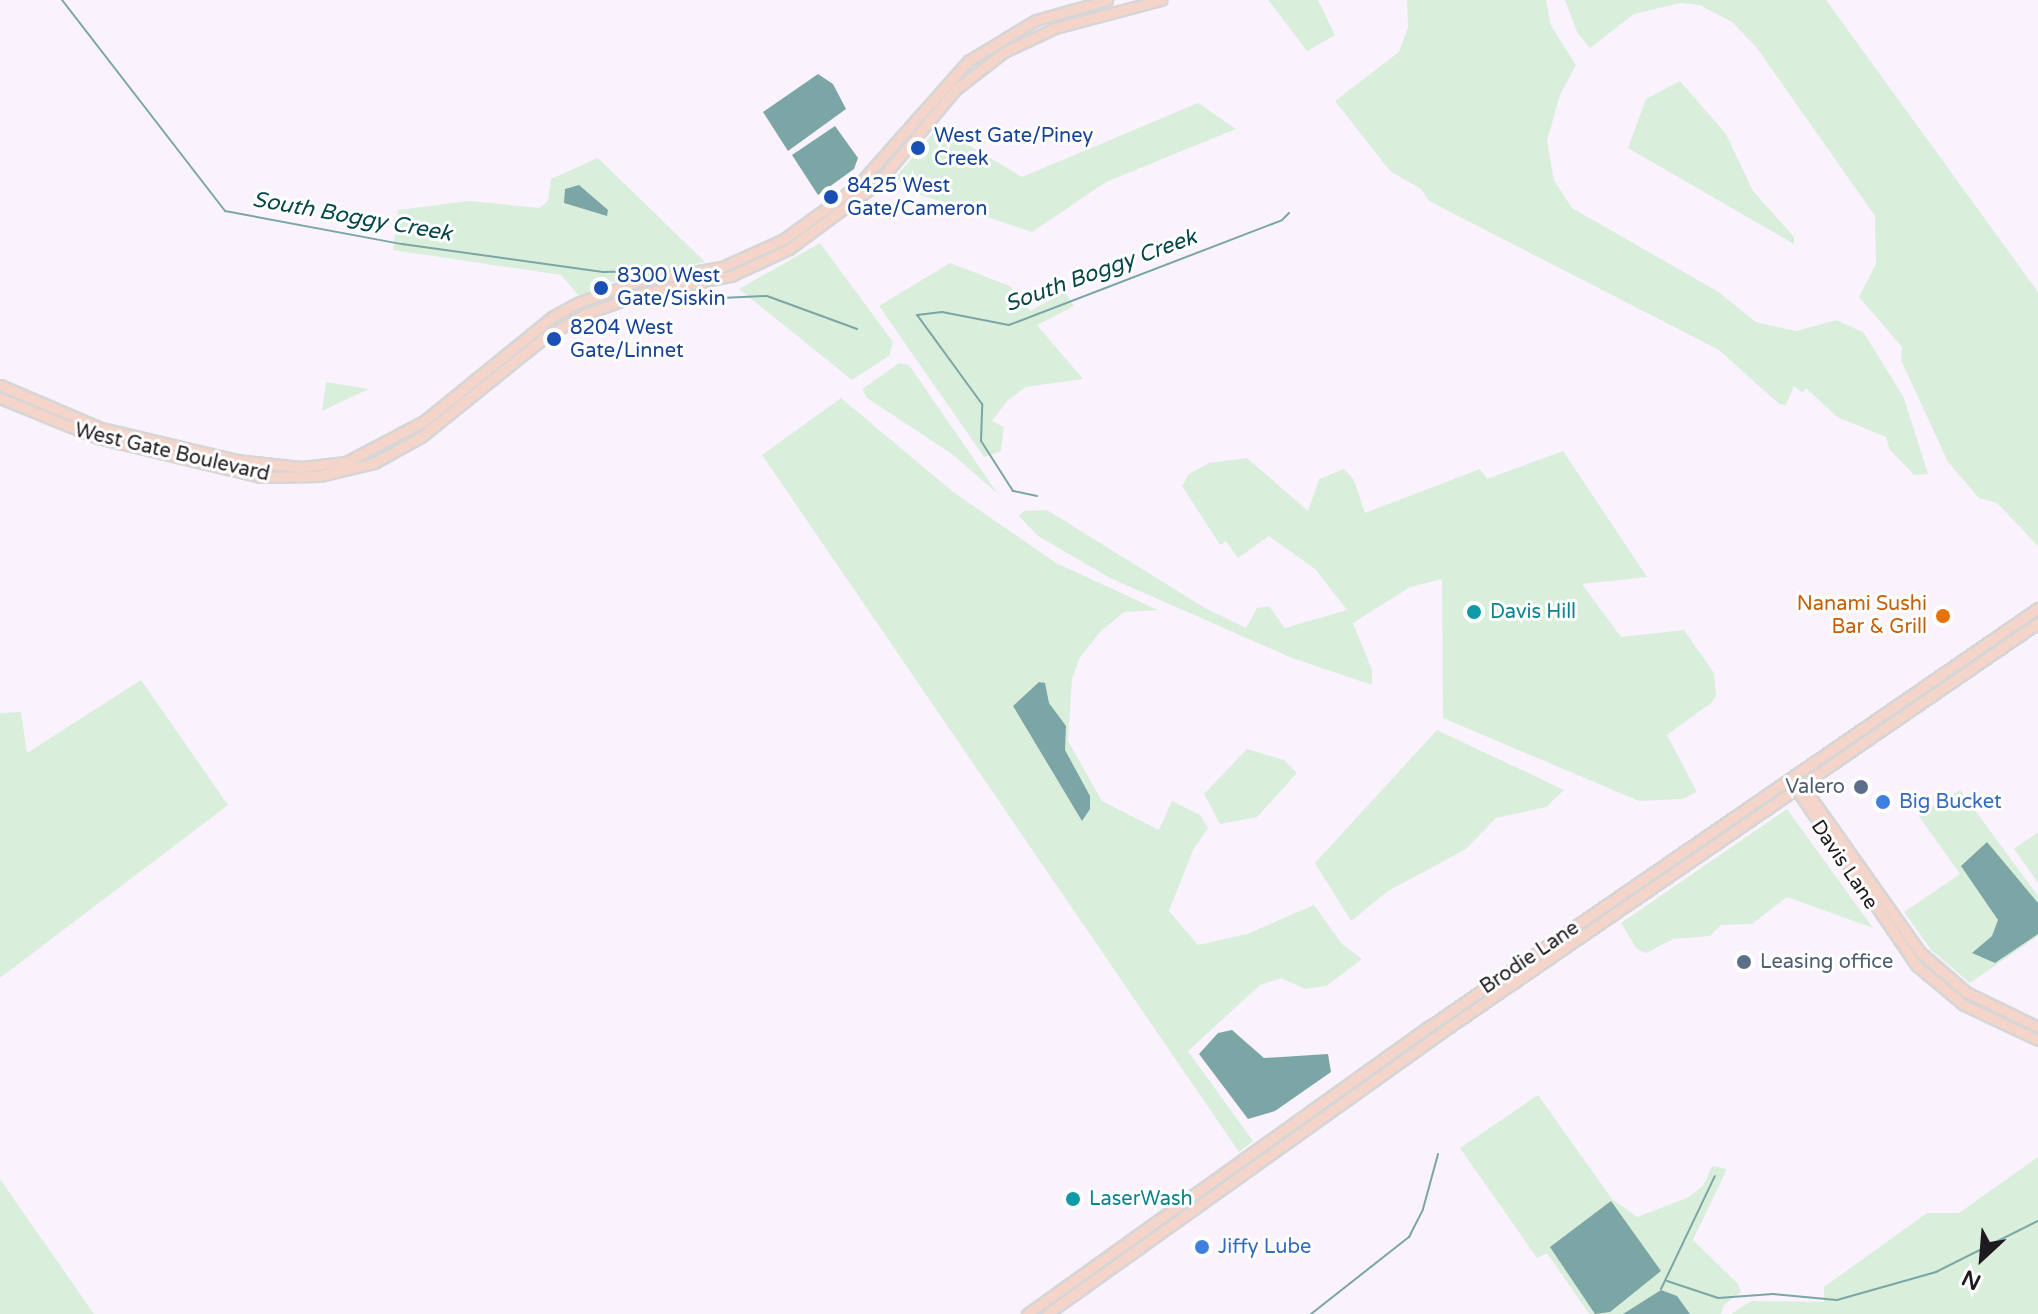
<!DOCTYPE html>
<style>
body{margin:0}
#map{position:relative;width:2038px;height:1314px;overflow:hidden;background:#faf3fe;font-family:"Varela Round",sans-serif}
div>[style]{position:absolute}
.green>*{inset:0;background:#daeedc}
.water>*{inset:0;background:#7ca5a6}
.stream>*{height:2px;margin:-1px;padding:0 1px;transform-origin:1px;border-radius:1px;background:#7ca5a6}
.roads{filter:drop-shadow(2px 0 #d6d6d7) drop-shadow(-2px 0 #d6d6d7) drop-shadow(0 2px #d6d6d7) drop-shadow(0 -2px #d6d6d7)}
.major>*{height:9px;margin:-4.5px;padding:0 4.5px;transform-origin:4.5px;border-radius:4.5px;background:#f5d4c9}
.dots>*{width:22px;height:22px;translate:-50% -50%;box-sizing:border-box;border:4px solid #fff;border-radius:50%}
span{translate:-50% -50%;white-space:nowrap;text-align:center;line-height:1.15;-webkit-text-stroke:6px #fff;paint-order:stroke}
.transit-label{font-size:20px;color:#164399}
.left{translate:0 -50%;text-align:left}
.street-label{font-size:20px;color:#1e1a20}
.food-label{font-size:20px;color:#c56008}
.right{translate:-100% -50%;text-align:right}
.culture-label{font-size:20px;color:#0d838f}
.service-label{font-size:20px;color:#4e5e75}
.shop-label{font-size:20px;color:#366cbe}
.water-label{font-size:22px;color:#054649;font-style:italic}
.north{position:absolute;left:1942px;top:1218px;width:80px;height:80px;-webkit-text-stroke:6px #fff;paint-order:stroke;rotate:206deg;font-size:22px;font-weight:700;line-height:32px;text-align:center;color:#1e1a20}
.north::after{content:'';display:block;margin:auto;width:28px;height:36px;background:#1e1a20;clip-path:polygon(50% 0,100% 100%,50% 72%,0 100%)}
</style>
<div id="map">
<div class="green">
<i style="clip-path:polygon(1268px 0,1318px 0,1335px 35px,1307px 51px)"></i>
<i style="clip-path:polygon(1407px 0,1546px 0,1551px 26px,1576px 65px,1560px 95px,1547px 141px,1554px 180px,1572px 208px,1717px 291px,1756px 322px,1796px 331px,1837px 320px,1864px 333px,1904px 398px,1928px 474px,1914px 475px,1890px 450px,1886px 437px,1837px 417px,1806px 388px,1803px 393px,1794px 386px,1786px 405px,1779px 404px,1719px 350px,1429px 201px,1421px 189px,1390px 171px,1335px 101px,1399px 52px,1408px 27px)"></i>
<i style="clip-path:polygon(1565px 0,1826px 0,2038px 292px,2038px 546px,1997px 503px,1979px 498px,1948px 462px,1901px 360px,1902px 347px,1859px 297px,1876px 264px,1875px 216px,1757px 48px,1732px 22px,1700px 5px,1680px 3px,1634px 14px,1590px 48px,1577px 32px)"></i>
<i style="clip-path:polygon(1680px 81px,1726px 134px,1753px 191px,1794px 237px,1794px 244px,1628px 148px,1646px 99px)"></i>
<i style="clip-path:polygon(1198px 103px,1236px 129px,1106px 182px,1032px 232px,921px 195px,895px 178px,938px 127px,1022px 177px)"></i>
<i style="clip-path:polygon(598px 158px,705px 262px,609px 283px,580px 297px,561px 275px,393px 250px,398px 210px,469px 201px,539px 208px,548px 201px,551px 179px)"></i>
<i style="clip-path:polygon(820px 243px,893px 342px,889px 356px,852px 380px,739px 289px)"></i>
<i style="clip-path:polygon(950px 263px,1010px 286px,1030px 311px,1065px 292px,1074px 306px,1037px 325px,1083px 379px,1026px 387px,1007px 401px,992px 421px,1004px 427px,1001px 451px,984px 457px,879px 306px)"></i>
<i style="clip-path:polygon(899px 363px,909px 365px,998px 494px,952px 454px,867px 398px,862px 389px)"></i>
<i style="clip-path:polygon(326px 382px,369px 389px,322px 411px)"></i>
<i style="clip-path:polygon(841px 398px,952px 491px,1056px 563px,1158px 610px,1124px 612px,1100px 632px,1079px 659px,1072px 680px,1068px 741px,1102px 801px,1159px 830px,1172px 801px,1200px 815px,1208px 828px,1193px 850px,1169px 911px,1198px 945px,1247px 934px,1314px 905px,1342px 944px,1362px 959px,1326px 986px,1305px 989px,1281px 978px,1260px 985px,1188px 1051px,1253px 1141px,1239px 1152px,762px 455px)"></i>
<i style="clip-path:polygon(1563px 451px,1647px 577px,1582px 584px,1621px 637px,1684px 630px,1714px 673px,1716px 696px,1711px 703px,1667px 735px,1697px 792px,1682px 799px,1639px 801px,1443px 718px,1442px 579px,1410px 587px,1353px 623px,1372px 670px,1372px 685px,1292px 658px,1110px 578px,1038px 536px,1019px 516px,1024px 511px,1047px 510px,1205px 608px,1246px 628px,1257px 608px,1269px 606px,1285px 628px,1347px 610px,1315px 569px,1269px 536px,1238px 558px,1226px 541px,1220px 545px,1182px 486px,1189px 474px,1209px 463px,1247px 458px,1308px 511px,1319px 479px,1344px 469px,1354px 480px,1365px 513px,1480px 469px,1487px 479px)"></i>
<i style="clip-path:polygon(141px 680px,228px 805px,0 978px,0 713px,21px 712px,27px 753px)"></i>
<i style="clip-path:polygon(1437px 730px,1564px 790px,1546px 807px,1496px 818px,1466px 849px,1388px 891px,1351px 921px,1315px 863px)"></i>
<i style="clip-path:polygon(1247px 749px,1284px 760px,1297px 773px,1257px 817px,1220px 824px,1204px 794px)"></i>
<i style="clip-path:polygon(1960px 790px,2038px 896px,2038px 936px,1970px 983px,1932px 951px,1904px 912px,1960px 874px,1918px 815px)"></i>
<i style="clip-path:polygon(1787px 809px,1873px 928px,1787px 897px,1752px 924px,1721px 925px,1710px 936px,1673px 939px,1646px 953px,1637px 949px,1621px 923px)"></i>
<i style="clip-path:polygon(2038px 832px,2038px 883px,2014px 849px)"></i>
<i style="clip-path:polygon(1538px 1095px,1612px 1199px,1637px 1217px,1687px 1198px,1703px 1186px,1712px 1166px,1727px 1169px,1693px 1240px,1738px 1284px,1741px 1292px,1724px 1305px,1721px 1314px,1589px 1314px,1547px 1253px,1537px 1258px,1460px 1148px)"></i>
<i style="clip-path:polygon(2038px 1157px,2038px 1314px,1731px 1314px,1751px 1301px,1824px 1302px,1824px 1287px,1927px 1213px,1959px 1213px)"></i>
<i style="clip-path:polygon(0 1179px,94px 1314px,0 1314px)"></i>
</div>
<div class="water">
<i style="clip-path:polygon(818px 74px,833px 84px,846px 109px,788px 151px,763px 112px)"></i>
<i style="clip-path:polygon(835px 126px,858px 158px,854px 169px,818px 195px,792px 155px)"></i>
<i style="clip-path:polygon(579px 185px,608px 210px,607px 216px,564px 203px,565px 189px)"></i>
<i style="clip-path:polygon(1039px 682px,1045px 683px,1049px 703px,1066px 726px,1065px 750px,1090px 796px,1090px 809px,1082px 821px,1013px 706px)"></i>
<i style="clip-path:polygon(1987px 842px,2038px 903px,2038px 934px,1995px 963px,1972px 953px,1992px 936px,1998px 920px,1961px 866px)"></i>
<i style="clip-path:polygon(1232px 1030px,1264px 1058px,1328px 1054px,1331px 1072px,1275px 1111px,1248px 1119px,1199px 1054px,1218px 1033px)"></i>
<i style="clip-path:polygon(1611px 1201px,1661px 1271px,1610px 1312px,1595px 1314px,1550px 1247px)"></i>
<i style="clip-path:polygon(1661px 1290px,1677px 1296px,1690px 1314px,1623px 1314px)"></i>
</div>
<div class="stream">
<i style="left:62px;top:0;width:267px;rotate:52.3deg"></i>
<i style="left:225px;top:211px;width:180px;rotate:10.6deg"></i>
<i style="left:402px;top:244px;width:203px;rotate:7.9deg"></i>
<i style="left:603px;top:272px;width:40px;rotate:-1.4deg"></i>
<i style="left:678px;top:300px;width:89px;rotate:-2.6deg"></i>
<i style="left:767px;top:296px;width:96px;rotate:20.1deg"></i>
<i style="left:1037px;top:496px;width:25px;rotate:-168deg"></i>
<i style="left:1013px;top:491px;width:59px;rotate:-122.6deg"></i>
<i style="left:981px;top:441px;width:37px;rotate:-88deg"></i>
<i style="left:982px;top:404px;width:110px;rotate:-126.1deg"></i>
<i style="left:917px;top:315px;width:25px;rotate:-7deg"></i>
<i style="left:942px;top:312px;width:68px;rotate:11deg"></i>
<i style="left:1009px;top:325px;width:292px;rotate:-21deg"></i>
<i style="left:1282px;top:220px;width:10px;rotate:-45deg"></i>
<i style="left:1667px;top:1281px;width:54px;rotate:18.4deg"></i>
<i style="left:1718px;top:1298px;width:55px;rotate:-4.2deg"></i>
<i style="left:1773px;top:1294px;width:64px;rotate:5.4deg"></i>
<i style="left:1837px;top:1300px;width:103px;rotate:-15.8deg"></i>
<i style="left:1936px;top:1272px;width:114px;rotate:-26.6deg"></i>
<i style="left:1661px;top:1289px;width:125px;rotate:-64.5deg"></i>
<i style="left:1311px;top:1314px;width:125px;rotate:-38.2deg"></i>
<i style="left:1409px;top:1237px;width:31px;rotate:-63deg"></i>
<i style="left:1423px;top:1209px;width:57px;rotate:-74.7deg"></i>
</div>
<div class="roads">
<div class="major">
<i style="left:0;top:385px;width:110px;rotate:23.1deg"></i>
<i style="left:101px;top:428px;width:139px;rotate:13.3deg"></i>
<i style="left:236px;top:460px;width:65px;rotate:6.1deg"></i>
<i style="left:301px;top:467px;width:45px;rotate:-6.3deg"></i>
<i style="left:346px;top:462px;width:88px;rotate:-27.7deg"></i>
<i style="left:424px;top:421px;width:165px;rotate:-39.1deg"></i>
<i style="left:552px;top:317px;width:29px;rotate:-29deg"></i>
<i style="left:577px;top:303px;width:66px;rotate:-19.5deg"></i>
<i style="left:639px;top:281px;width:84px;rotate:-9.6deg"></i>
<i style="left:722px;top:267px;width:68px;rotate:-24.3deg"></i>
<i style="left:784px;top:239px;width:92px;rotate:-36.1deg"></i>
<i style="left:858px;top:185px;width:166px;rotate:-48.4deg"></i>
<i style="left:968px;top:61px;width:79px;rotate:-31.1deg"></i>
<i style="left:1036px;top:20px;width:74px;rotate:-15.7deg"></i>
<i style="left:0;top:398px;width:106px;rotate:22.2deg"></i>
<i style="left:98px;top:438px;width:167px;rotate:13.5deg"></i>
<i style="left:260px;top:477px;width:59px;rotate:-1deg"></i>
<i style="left:319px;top:476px;width:57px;rotate:-13.3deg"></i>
<i style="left:374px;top:463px;width:54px;rotate:-29deg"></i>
<i style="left:421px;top:437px;width:159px;rotate:-38.9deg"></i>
<i style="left:545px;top:337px;width:46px;rotate:-29.9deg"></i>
<i style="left:585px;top:314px;width:63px;rotate:-19.6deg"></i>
<i style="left:644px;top:293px;width:89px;rotate:-11.1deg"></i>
<i style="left:731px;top:276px;width:64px;rotate:-25deg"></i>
<i style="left:789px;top:249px;width:109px;rotate:-36.5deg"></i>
<i style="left:877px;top:184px;width:122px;rotate:-50.3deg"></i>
<i style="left:955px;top:90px;width:62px;rotate:-37.8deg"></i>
<i style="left:1004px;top:52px;width:56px;rotate:-25.2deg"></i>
<i style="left:1055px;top:28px;width:110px;rotate:-14.8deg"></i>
<i style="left:1800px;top:782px;width:208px;rotate:54.8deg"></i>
<i style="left:1920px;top:952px;width:61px;rotate:41deg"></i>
<i style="left:1966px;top:992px;width:80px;rotate:25.9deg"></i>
<i style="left:1794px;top:786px;width:217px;rotate:55.7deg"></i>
<i style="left:1916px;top:965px;width:62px;rotate:39.8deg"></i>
<i style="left:1964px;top:1005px;width:82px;rotate:25.3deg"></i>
<i style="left:1027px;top:1314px;width:495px;rotate:-35.6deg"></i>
<i style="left:1430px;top:1026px;width:738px;rotate:-34.51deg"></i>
<i style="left:1047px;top:1314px;width:493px;rotate:-35.5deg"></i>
<i style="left:1448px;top:1028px;width:716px;rotate:-34.47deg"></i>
</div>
</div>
<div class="dots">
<i style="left:918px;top:148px;background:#1a4fb4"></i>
<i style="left:831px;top:197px;background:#1a4fb4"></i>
<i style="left:601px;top:288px;background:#1a4fb4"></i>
<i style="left:554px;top:339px;background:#1a4fb4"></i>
<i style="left:1474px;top:612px;background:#0f9aa8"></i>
<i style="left:1943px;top:616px;background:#e8710a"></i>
<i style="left:1861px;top:787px;background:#5c6f8a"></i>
<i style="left:1883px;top:802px;background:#3f7fe0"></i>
<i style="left:1744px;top:962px;background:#5c6f8a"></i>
<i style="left:1073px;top:1199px;background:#0f9aa8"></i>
<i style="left:1202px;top:1247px;background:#3f7fe0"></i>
</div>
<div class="transit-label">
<span class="left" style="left:934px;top:148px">West Gate/Piney<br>Creek</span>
<span class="left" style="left:847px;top:198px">8425 West<br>Gate/Cameron</span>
<span class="left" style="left:617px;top:288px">8300 West<br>Gate/Siskin</span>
<span class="left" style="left:570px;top:340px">8204 West<br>Gate/Linnet</span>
</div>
<div class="street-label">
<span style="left:172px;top:453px;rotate:13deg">West Gate Boulevard</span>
<span style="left:1844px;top:865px;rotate:56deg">Davis Lane</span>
<span style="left:1530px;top:958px;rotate:-34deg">Brodie Lane</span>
</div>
<div class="food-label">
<span class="right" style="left:1927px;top:616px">Nanami Sushi<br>Bar &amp; Grill</span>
</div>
<div class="culture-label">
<span class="left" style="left:1490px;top:612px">Davis Hill</span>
<span class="left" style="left:1089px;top:1199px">LaserWash</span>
</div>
<div class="service-label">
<span class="right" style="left:1845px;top:787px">Valero</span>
<span class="left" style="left:1760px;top:962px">Leasing office</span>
</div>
<div class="shop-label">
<span class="left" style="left:1899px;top:802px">Big Bucket</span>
<span class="left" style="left:1218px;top:1247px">Jiffy Lube</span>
</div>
<div class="water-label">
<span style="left:352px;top:217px;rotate:10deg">South Boggy Creek</span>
<span style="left:1101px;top:271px;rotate:-20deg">South Boggy Creek</span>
</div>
<div class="north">N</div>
</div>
